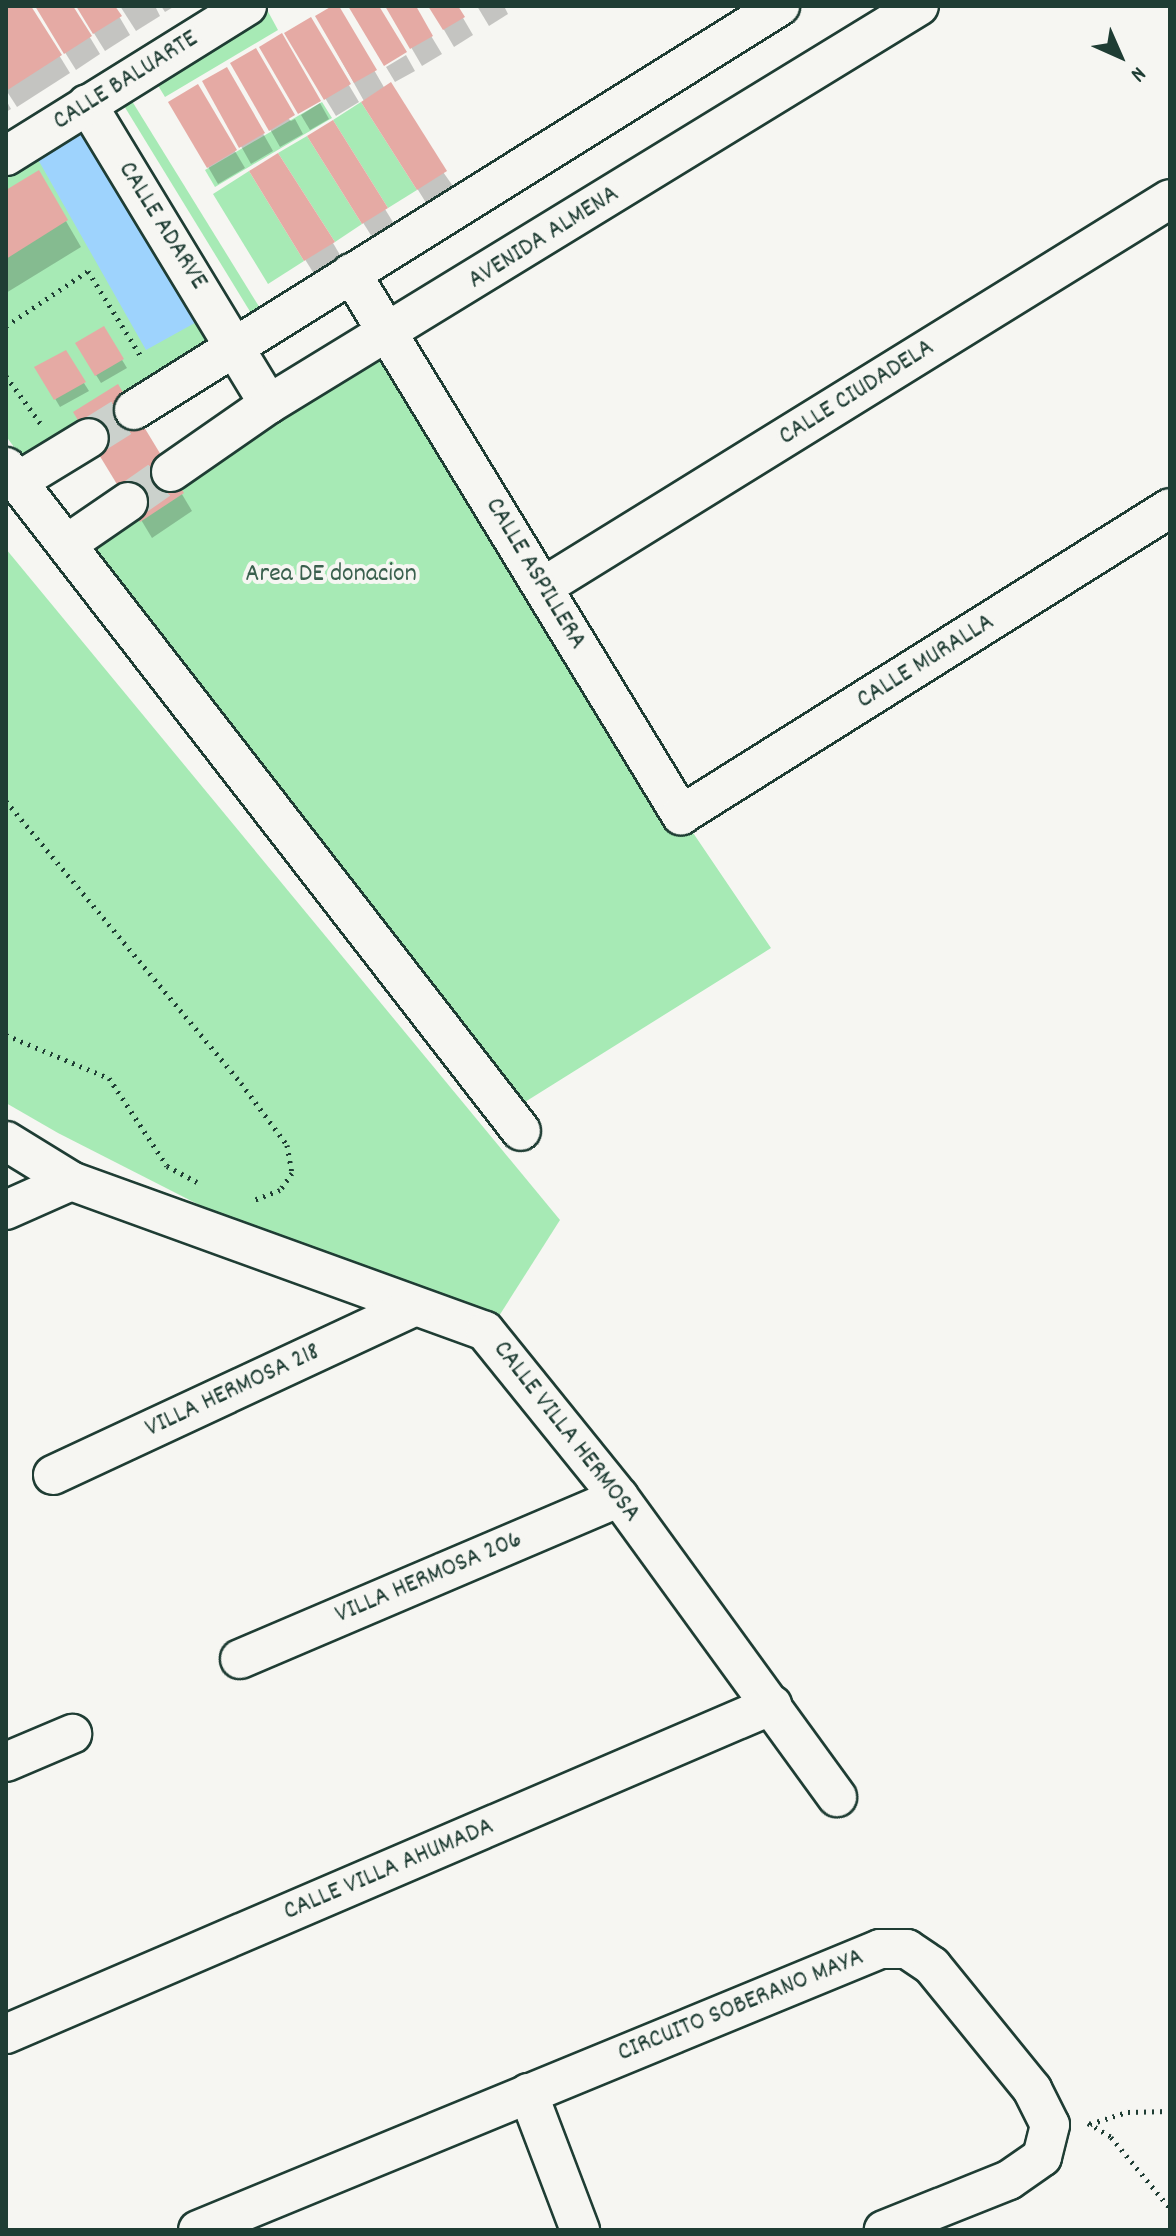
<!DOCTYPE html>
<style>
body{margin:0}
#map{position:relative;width:1176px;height:2236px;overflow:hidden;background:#f6f6f2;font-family:Dekko,sans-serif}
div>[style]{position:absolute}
.green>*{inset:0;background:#a7eab5}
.water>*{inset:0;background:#9ed3fd}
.shadow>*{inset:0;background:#0003}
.building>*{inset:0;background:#e5aaa4}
.minor-tunnel>*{height:38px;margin-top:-19px;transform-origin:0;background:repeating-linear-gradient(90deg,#cbd1cc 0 38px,transparent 0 57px)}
.path>*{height:5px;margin-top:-2.5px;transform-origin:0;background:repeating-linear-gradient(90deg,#1f3d34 0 2px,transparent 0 8px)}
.roads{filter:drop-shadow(2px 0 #1f3d34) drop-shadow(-2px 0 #1f3d34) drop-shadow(0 2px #1f3d34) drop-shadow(0 -2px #1f3d34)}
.minor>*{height:38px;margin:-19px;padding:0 19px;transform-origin:19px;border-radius:19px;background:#f6f6f2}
span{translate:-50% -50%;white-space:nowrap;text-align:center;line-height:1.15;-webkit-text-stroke:8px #f6f6f2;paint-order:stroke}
.street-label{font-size:26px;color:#1f3d34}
.park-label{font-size:26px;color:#3a604e}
.frame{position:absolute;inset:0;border:8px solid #1f3d34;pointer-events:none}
.north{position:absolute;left:1080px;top:16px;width:80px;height:80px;-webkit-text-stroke:6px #f6f6f2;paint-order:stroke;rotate:135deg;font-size:22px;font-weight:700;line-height:32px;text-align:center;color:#1f3d34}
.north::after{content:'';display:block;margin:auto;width:28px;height:36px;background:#1f3d34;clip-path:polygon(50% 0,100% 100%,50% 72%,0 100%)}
</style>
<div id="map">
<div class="green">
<i style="clip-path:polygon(265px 6px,278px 30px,165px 97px,148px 69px)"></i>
<i style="clip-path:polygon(127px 93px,263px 313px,254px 318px,118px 96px)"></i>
<i style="clip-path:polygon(322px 102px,332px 118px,215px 187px,205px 170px)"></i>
<i style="clip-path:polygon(361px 102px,417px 190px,388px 208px,333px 120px)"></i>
<i style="clip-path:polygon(87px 104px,236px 347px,32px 472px,6px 436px,6px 156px)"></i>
<i style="clip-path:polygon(307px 136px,362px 224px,335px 242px,278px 153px)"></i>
<i style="clip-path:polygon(249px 171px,304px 261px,268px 284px,213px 194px)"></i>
<i style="clip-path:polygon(389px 333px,681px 815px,771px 948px,509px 1112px,83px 535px)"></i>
<i style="clip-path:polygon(6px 549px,560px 1220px,499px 1316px,410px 1288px,221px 1216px,58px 1133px,6px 1103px)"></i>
</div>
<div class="water">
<i style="clip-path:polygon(89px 124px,202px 319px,146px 350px,36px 156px)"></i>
</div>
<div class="shadow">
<i style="clip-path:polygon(6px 6px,29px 6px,70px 73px,17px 107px,6px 90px)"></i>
<i style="clip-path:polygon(36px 6px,71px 6px,100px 54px,76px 70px)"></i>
<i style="clip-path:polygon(77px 6px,113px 6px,130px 35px,105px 51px)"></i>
<i style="clip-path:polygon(120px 6px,155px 6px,160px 16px,136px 31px)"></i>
<i style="clip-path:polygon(161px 6px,175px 6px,165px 12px)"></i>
<i style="clip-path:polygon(337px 6px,385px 89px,455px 189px,428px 206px,374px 119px,317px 17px)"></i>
<i style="clip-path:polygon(387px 6px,413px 6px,442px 54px,422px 66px)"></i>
<i style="clip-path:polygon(430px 6px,456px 6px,473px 35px,454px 47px)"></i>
<i style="clip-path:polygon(477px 6px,504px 6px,508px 14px,489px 26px)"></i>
<i style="clip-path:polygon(310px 20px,359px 102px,336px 116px,286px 34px)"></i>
<i style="clip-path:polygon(406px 55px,415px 71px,395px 82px,386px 67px)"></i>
<i style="clip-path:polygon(233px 64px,291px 121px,295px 119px,303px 134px,280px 147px)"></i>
<i style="clip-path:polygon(227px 70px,273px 151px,251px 164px,205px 82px)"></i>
<i style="clip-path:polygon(197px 87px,245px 168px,218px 184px,171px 103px)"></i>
<i style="clip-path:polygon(6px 100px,11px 109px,6px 112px)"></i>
<i style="clip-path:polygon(320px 103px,329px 119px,310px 130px,301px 115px)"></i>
<i style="clip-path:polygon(332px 123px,396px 227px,374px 240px,319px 153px)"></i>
<i style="clip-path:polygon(38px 173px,81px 247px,6px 293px,6px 192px)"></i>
<i style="clip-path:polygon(261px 189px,333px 243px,343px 260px,316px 277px)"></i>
<i style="clip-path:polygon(103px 329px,127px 368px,101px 383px,77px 344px)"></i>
<i style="clip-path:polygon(65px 353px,89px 391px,60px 407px,37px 368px)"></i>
<i style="clip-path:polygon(118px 387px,192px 511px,152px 538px,76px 412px)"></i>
</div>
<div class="building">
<i style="clip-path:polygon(6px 6px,31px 6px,62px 55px,6px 91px)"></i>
<i style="clip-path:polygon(35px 6px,73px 6px,92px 36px,64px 54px)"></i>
<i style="clip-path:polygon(76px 6px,115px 6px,122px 16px,93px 34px)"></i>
<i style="clip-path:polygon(332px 6px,339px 6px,377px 70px,354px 83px,315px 16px)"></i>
<i style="clip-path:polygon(348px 6px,379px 6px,407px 52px,384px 66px)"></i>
<i style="clip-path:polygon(385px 6px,416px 6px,433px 36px,410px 49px)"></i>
<i style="clip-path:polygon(428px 6px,458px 6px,465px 17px,443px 30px)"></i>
<i style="clip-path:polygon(311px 17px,351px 84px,324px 100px,284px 33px)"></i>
<i style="clip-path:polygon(282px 33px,321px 101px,298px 114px,259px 47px)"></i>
<i style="clip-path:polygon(256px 48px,295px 115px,269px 131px,230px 63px)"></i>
<i style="clip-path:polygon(227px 67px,265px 133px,239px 148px,202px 81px)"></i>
<i style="clip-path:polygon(391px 82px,447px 171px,417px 190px,361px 102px)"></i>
<i style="clip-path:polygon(198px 84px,237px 150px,207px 168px,168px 102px)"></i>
<i style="clip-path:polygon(333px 120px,388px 208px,362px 224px,307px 136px)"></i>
<i style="clip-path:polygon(278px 153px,335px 242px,304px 261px,249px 171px)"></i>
<i style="clip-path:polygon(39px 170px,68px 220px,6px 259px,6px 190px)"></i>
<i style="clip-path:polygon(104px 326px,124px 359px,95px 376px,75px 343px)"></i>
<i style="clip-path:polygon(66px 350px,86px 382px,54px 400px,34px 367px)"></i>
<i style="clip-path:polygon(118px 384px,184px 493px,140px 522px,73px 412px)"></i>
</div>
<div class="minor-tunnel">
<i style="left:89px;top:438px;width:53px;rotate:-31.9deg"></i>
<i style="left:128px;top:502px;width:52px;rotate:-34.9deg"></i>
</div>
<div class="path">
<i style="left:6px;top:326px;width:99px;rotate:-33.9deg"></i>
<i style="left:88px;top:271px;width:102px;rotate:58.2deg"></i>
<i style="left:6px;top:376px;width:59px;rotate:53.9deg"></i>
<i style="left:6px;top:801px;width:367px;rotate:50.2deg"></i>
<i style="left:241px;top:1083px;width:77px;rotate:53.4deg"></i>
<i style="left:287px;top:1145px;width:28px;rotate:80deg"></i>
<i style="left:292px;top:1173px;width:21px;rotate:125deg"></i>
<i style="left:280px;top:1190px;width:31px;rotate:159deg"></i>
<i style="left:6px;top:1035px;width:112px;rotate:22.7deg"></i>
<i style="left:109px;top:1078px;width:105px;rotate:56.6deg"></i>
<i style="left:167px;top:1166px;width:34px;rotate:28deg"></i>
<i style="left:1088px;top:2123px;width:27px;rotate:31deg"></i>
<i style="left:1111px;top:2137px;width:92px;rotate:50.3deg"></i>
<i style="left:1090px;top:2124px;width:40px;rotate:-18deg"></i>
<i style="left:1128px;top:2112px;width:42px;rotate:-1.4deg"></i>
</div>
<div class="roads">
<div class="minor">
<i style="left:87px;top:104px;width:351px;rotate:58.8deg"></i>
<i style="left:6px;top:156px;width:284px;rotate:-31.9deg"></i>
<i style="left:351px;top:273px;width:635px;rotate:58.66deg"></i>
<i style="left:681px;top:815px;width:577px;rotate:-32.12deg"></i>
<i style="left:134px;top:410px;width:762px;rotate:-32.02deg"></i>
<i style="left:6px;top:467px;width:840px;rotate:52.2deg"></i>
<i style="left:171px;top:472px;width:119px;rotate:-34.8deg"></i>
<i style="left:269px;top:404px;width:762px;rotate:-31.48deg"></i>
<i style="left:17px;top:482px;width:84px;rotate:-31.4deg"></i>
<i style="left:67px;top:544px;width:74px;rotate:-34.5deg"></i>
<i style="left:543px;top:587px;width:737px;rotate:-31.75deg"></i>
<i style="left:6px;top:1141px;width:76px;rotate:31.6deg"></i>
<i style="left:71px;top:1181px;width:440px;rotate:19.9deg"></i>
<i style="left:485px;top:1331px;width:213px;rotate:51.1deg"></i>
<i style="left:619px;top:1497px;width:371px;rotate:54deg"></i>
<i style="left:6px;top:1210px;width:71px;rotate:-24deg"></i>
<i style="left:53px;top:1475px;width:397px;rotate:-25deg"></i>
<i style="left:240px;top:1659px;width:412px;rotate:-23.1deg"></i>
<i style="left:6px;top:1762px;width:72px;rotate:-23deg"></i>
<i style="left:6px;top:2034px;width:834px;rotate:-23.24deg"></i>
<i style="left:528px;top:2093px;width:147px;rotate:69.2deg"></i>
<i style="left:198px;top:2230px;width:738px;rotate:-22.39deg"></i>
<i style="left:880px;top:1949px;width:27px"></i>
<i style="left:907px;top:1949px;width:30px;rotate:34deg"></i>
<i style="left:932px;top:1966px;width:159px;rotate:50.9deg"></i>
<i style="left:1032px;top:2089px;width:40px;rotate:63.4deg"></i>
<i style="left:1050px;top:2125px;width:33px;rotate:104deg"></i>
<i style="left:1042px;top:2157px;width:40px;rotate:145.1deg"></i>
<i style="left:1009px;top:2180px;width:135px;rotate:158.2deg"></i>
</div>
</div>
<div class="street-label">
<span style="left:126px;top:81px;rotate:-32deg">CALLE BALUARTE</span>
<span style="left:162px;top:226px;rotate:58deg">CALLE ADARVE</span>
<span style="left:544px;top:238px;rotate:-32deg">AVENIDA ALMENA</span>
<span style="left:857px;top:393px;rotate:-32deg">CALLE CIUDADELA</span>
<span style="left:535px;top:574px;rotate:59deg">CALLE ASPILLERA</span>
<span style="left:926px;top:662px;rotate:-32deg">CALLE MURALLA</span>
<span style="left:233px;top:1391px;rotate:-25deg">VILLA HERMOSA 218</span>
<span style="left:566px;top:1432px;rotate:52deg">CALLE VILLA HERMOSA</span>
<span style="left:429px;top:1578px;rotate:-23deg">VILLA HERMOSA 206</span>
<span style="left:389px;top:1870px;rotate:-23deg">CALLE VILLA AHUMADA</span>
<span style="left:741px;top:2006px;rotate:-22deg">CIRCUITO SOBERANO MAYA</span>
</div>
<div class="park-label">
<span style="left:331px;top:575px">Area DE donacion</span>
</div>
<div class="frame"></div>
<div class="north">N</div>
</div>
